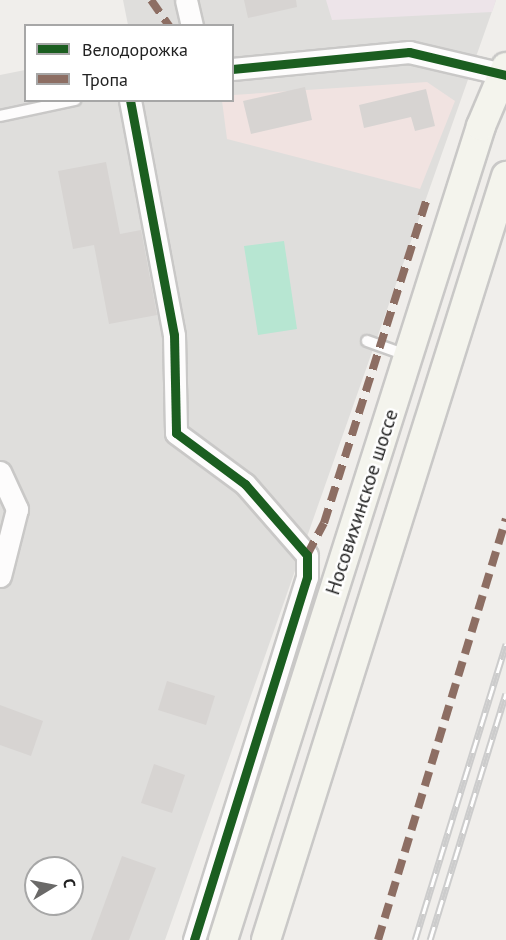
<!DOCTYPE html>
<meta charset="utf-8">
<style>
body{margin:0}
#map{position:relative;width:506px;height:940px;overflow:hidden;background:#f0eeeb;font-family:"PT Sans",sans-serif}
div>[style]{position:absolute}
.residential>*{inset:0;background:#dfdedc}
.commercial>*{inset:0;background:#f1e3e1}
.industrial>*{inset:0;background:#ede4e9}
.pitch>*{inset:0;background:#b7e6d2}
.building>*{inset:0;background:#d7d4d2}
.roads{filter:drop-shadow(2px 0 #c9c8c7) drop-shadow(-2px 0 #c9c8c7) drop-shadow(0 2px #c9c8c7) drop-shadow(0 -2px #c9c8c7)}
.service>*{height:10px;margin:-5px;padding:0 5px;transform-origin:5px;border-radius:5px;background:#fdfcfc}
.minor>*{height:21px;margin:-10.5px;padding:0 10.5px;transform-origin:10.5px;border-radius:10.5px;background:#fdfcfc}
.secondary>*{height:28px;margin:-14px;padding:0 14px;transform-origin:14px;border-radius:14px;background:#f4f4ed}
.rail>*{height:7px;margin-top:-3.5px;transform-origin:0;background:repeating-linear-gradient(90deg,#fff 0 14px,#ccc 0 28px);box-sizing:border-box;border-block:2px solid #ccc}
.quiet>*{height:8px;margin-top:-4px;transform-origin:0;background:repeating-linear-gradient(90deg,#8d6e63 0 15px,transparent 0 23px)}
.cycleway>*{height:9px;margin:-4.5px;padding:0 4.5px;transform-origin:4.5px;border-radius:4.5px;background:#1b5e20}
span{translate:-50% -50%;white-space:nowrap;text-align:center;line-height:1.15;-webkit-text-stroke:5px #fff;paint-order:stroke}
.street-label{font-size:20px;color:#222}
.legend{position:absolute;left:24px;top:24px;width:210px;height:78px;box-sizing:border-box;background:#fff;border:2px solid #a7a7a7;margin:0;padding:8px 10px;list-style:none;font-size:18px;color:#222}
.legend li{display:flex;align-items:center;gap:12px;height:30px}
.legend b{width:30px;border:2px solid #a7a7a7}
.north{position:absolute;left:24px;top:856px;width:60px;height:60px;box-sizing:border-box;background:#fff;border:2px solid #a7a7a7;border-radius:50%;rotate:80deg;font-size:16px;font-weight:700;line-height:24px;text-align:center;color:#222}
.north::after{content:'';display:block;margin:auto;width:21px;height:27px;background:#6a6968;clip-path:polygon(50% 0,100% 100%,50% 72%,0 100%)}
</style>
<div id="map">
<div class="residential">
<i style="clip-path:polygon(evenodd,123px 0,496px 0,165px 940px,0 940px,0 75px,25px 70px,26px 100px,232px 100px,232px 26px,128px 25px,123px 0,36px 868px,72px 868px,72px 904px,36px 904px,36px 868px)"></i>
</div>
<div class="commercial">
<i style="clip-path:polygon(427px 82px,455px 101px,420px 189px,227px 139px,222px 101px,232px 100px,233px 95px)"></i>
</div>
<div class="industrial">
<i style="clip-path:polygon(326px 0,496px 0,492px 12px,332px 20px)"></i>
</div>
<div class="pitch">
<i style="clip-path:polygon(284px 241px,297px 329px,258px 335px,244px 246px)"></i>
</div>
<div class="building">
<i style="clip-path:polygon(244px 0,296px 0,297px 7px,248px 18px)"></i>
<i style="clip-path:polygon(305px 87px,312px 120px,251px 134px,243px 101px)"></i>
<i style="clip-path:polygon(426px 89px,435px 126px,415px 131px,411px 117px,364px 128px,359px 105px)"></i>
<i style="clip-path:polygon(106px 162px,120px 234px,141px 230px,157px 315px,109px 324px,94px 245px,73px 249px,58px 171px)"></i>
<i style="clip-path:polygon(167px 681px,215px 696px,206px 725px,158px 710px)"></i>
<i style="clip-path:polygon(0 705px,43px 721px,31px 756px,0 745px)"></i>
<i style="clip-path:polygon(154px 764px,185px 775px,172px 813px,141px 803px)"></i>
<i style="clip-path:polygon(122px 856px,156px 868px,129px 940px,91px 940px)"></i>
</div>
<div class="roads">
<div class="service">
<i style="left:0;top:116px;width:77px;rotate:-12deg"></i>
<i style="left:367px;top:341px;width:41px;rotate:19.7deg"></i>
</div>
<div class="minor">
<i style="left:186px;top:0;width:27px;rotate:77deg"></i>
<i style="left:232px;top:69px;width:178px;rotate:-5.5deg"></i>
<i style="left:409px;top:52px;width:97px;rotate:13.2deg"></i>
<i style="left:130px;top:100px;width:239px;rotate:79.4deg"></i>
<i style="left:174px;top:335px;width:98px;rotate:88.8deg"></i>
<i style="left:176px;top:433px;width:86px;rotate:36.5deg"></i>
<i style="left:245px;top:484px;width:94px;rotate:48.9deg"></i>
<i style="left:307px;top:555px;width:22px;rotate:90deg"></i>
<i style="left:307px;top:577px;width:380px;rotate:107.3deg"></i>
<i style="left:0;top:472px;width:41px;rotate:65.3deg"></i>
<i style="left:17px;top:509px;width:69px;rotate:104.2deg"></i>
</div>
<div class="secondary">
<i style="left:223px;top:940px;width:854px;rotate:-72.41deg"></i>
<i style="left:481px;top:126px;width:64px;rotate:-67deg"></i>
<i style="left:266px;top:940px;width:801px;rotate:-72.56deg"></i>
</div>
</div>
<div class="rail">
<i style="left:415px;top:940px;width:310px;rotate:-72.9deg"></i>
<i style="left:430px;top:940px;width:258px;rotate:-72.9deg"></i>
</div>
<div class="quiet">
<i style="left:151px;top:0;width:32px;rotate:55deg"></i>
<i style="left:307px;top:555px;width:36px;rotate:-62deg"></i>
<i style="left:324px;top:523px;width:340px;rotate:-72.4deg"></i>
<i style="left:378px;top:940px;width:440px;rotate:-73.1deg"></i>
</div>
<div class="cycleway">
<i style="left:232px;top:69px;width:178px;rotate:-5.5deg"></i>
<i style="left:409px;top:52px;width:100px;rotate:13.3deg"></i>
<i style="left:130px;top:100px;width:239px;rotate:79.4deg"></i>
<i style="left:174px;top:335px;width:98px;rotate:88.8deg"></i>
<i style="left:176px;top:433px;width:86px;rotate:36.5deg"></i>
<i style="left:245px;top:484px;width:94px;rotate:48.9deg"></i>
<i style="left:307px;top:555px;width:22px;rotate:90deg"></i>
<i style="left:307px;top:577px;width:380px;rotate:107.3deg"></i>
</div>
<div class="street-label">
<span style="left:362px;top:502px;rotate:-72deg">Носовихинское шоссе</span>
</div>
<ul class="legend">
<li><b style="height:8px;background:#1b5e20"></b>Велодорожка</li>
<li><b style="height:8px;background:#8d6e63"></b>Тропа</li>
</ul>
<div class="north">С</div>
</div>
